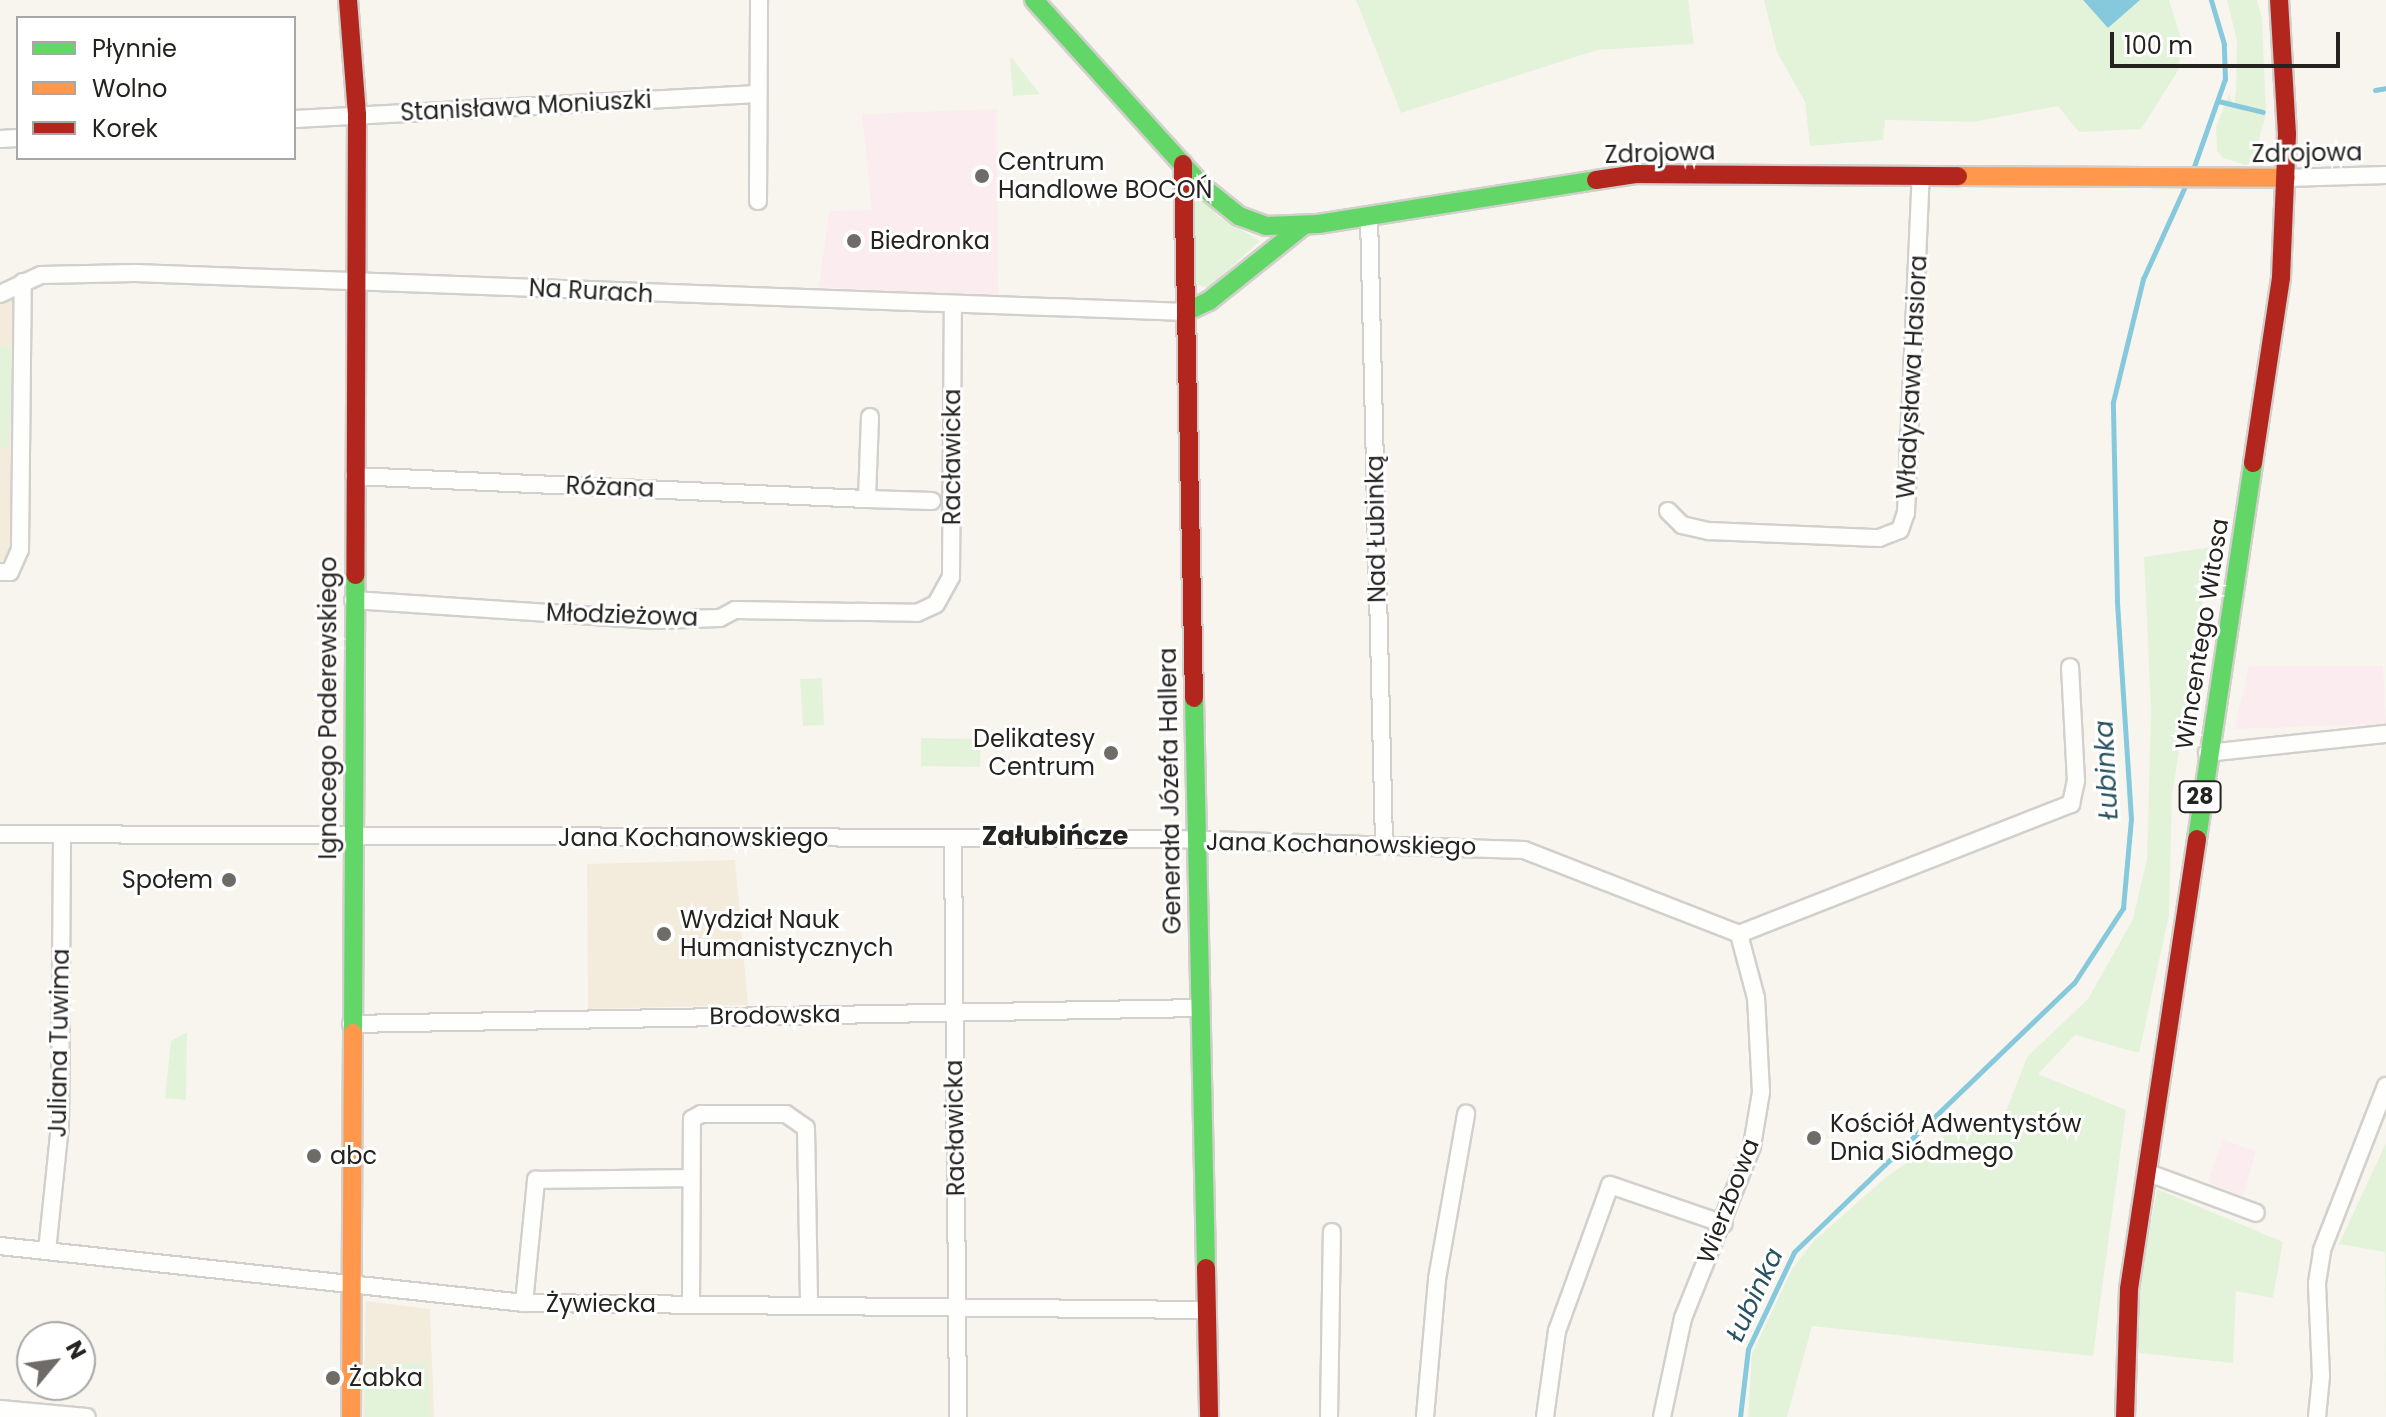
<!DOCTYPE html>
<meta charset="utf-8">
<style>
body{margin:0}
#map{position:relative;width:2386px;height:1417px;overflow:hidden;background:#f8f5ee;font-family:Poppins,sans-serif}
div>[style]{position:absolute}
.commercial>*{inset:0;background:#fbecef}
.education>*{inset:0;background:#f3ecdd}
.green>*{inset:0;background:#e3f3da}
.water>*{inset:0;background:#87c9dc}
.stream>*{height:5px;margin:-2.5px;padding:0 2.5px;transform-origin:2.5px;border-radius:2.5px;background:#87c9dc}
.roads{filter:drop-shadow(2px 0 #d2d0cc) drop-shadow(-2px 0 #d2d0cc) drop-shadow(0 2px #d2d0cc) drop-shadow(0 -2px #d2d0cc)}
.street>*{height:16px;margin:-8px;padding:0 8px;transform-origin:8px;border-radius:8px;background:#fefefc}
.fast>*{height:18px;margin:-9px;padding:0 9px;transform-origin:9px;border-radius:9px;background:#63d668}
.slow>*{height:18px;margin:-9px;padding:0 9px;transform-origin:9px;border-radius:9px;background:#ff974d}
.jam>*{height:18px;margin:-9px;padding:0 9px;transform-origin:9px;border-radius:9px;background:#b3261e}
.dots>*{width:22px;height:22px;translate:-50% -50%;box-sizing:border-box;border:4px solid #fff;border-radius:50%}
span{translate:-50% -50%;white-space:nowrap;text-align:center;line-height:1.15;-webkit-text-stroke:6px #fff;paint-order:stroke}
.shield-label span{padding:2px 6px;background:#fff;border:2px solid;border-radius:6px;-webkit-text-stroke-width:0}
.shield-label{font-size:22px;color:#252320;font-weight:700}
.street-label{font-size:24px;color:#252320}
.poi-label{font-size:24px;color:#252320}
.left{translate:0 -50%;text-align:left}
.right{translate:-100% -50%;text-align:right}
.water-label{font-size:26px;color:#285260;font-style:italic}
.neighbourhood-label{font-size:26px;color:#252320;font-weight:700}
.legend{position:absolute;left:16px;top:16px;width:280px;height:144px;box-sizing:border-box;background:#fff;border:2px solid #a8a7a6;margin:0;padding:10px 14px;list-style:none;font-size:24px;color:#252320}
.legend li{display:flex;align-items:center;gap:16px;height:40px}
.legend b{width:40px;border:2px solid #a8a7a6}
.north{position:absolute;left:16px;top:1321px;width:80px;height:80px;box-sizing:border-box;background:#fff;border:2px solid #a8a7a6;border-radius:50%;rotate:61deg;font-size:22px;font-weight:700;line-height:32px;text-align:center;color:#252320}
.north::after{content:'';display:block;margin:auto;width:28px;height:36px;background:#6f6c68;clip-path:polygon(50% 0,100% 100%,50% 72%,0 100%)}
.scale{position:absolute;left:2110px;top:32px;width:230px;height:36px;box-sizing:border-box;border:4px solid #252320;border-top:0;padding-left:10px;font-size:24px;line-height:28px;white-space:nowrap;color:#252320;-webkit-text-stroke:6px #fff;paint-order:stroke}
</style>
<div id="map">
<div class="commercial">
<i style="clip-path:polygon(997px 109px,998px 297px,819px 287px,829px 211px,872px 210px,862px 114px)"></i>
<i style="clip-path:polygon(2249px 666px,2383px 666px,2386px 724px,2234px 729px)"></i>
<i style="clip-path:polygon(2223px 1139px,2256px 1152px,2243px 1196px,2208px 1182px)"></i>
</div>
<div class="education">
<i style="clip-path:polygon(16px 295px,14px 547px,0 564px,0 301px)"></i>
<i style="clip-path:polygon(735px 860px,748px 1005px,588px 1009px,587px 864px)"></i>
<i style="clip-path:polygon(366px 1301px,430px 1309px,434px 1417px,363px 1417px)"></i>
</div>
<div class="green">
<i style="clip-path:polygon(1356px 0,1688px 0,1694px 44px,1597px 50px,1401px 113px)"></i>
<i style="clip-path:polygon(1764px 0,2169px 0,2181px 39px,2179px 69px,2141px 129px,2079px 132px,2058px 106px,1973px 122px,1885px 120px,1883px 140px,1810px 146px,1805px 102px,1777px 52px)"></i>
<i style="clip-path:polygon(2227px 0,2257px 0,2262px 18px,2266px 114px,2253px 161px,2246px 165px,2223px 158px,2217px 151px,2216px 127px,2229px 94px,2234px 106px,2236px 88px,2237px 41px)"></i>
<i style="clip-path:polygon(1010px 58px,1012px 58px,1040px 94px,1013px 96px)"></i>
<i style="clip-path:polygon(1194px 197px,1201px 197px,1218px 216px,1260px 241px,1208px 288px,1193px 283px)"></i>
<i style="clip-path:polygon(0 347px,12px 347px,9px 448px,0 448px)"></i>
<i style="clip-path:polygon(2211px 547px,2172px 796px,2169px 915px,2139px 1053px,2075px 1035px,2038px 1074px,2126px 1110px,2093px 1356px,1812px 1326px,1787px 1417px,1748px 1417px,1752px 1354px,1792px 1269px,1815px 1240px,1885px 1178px,1954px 1129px,2005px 1114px,2027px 1057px,2088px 999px,2133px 919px,2147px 859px,2151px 711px,2144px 557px)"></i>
<i style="clip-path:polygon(822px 678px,824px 725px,803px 726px,800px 679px)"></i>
<i style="clip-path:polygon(921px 738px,981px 739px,980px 767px,921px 766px)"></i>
<i style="clip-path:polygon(187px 1032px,186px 1100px,165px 1098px,171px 1041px)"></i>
<i style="clip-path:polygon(2386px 1143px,2386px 1417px,2385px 1252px,2339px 1244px)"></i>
<i style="clip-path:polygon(2157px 1189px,2283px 1242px,2273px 1298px,2236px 1291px,2233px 1363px,2139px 1353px,2140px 1282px)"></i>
<i style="clip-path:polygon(427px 1361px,431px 1417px,365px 1417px,364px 1367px)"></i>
</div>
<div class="water">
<i style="clip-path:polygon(2083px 0,2140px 0,2108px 28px)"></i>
</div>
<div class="stream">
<i style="left:2375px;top:90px;width:11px;rotate:-10deg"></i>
<i style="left:2218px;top:101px;width:46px;rotate:13.7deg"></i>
<i style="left:2192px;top:172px;width:99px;rotate:-70.5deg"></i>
<i style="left:2225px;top:79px;width:35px;rotate:-92deg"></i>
<i style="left:2224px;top:44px;width:46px;rotate:-106.5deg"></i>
<i style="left:1740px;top:1417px;width:68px;rotate:-83.3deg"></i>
<i style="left:1748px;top:1349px;width:107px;rotate:-64.6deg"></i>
<i style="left:1794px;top:1252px;width:388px;rotate:-43.9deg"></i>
<i style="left:2074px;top:983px;width:90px;rotate:-56.8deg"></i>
<i style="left:2123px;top:908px;width:89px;rotate:-84.9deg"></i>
<i style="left:2131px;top:819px;width:219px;rotate:-93.7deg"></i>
<i style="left:2117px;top:600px;width:198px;rotate:-91.2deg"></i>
<i style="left:2113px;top:402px;width:127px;rotate:-76.3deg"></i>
<i style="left:2143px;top:279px;width:104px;rotate:-65.6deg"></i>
</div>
<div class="roads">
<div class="street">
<i style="left:294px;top:119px;width:465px;rotate:-3.1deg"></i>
<i style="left:0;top:139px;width:18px;rotate:-3deg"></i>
<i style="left:2286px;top:178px;width:100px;rotate:-1.7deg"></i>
<i style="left:758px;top:201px;width:201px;rotate:-89.7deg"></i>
<i style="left:1369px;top:216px;width:626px;rotate:88.63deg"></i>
<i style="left:0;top:294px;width:45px;rotate:-24.9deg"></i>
<i style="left:41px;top:275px;width:94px;rotate:-1.2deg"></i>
<i style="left:135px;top:273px;width:1052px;rotate:2.13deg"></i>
<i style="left:354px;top:476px;width:514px;rotate:2.57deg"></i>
<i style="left:867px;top:499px;width:82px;rotate:-87.9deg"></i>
<i style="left:867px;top:499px;width:65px;rotate:1.8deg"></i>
<i style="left:1668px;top:511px;width:20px;rotate:45deg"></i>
<i style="left:1682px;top:525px;width:28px;rotate:13deg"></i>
<i style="left:1709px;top:531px;width:170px;rotate:2.4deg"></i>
<i style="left:1879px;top:538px;width:22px;rotate:-21deg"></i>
<i style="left:1900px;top:530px;width:18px;rotate:-71deg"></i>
<i style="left:1906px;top:513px;width:337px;rotate:-87.5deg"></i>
<i style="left:0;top:572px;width:10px"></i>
<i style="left:10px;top:572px;width:24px;rotate:-66deg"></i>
<i style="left:20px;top:550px;width:268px;rotate:-89.4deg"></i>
<i style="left:353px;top:600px;width:302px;rotate:3.8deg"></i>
<i style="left:654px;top:620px;width:66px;rotate:-1.7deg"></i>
<i style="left:720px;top:618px;width:17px;rotate:-28deg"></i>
<i style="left:735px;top:610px;width:182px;rotate:0.9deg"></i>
<i style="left:917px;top:613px;width:21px;rotate:-25deg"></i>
<i style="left:936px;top:604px;width:31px;rotate:-61deg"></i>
<i style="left:951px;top:577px;width:272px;rotate:-89.6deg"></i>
<i style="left:2207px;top:753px;width:180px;rotate:-6.1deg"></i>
<i style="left:0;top:834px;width:1174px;rotate:0.24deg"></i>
<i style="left:1174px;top:839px;width:350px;rotate:1.8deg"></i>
<i style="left:1524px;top:850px;width:231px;rotate:21.3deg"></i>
<i style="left:1739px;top:934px;width:357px;rotate:-21.4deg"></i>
<i style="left:2071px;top:804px;width:24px;rotate:-78deg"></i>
<i style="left:2076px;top:781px;width:114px;rotate:-93deg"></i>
<i style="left:953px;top:839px;width:578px;rotate:89.5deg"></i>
<i style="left:351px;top:1024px;width:847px;rotate:-1.08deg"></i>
<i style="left:2146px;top:1172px;width:117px;rotate:20.4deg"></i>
<i style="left:0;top:1246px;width:527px;rotate:6.21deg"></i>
<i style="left:524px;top:1303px;width:682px;rotate:0.59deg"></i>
<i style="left:47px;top:1251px;width:127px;rotate:-84.1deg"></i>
<i style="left:60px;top:1125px;width:290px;rotate:-89.6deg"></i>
<i style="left:524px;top:1303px;width:124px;rotate:-84.4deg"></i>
<i style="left:536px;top:1180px;width:154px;rotate:-0.7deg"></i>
<i style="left:691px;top:1304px;width:185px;rotate:-89.7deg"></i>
<i style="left:692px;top:1119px;width:10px;rotate:-29deg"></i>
<i style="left:701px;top:1114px;width:85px"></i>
<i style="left:786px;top:1114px;width:24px;rotate:35deg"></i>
<i style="left:806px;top:1128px;width:178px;rotate:89deg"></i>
<i style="left:0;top:1409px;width:87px;rotate:5.3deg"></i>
<i style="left:1329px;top:1417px;width:185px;rotate:-89.1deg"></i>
<i style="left:1425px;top:1417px;width:139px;rotate:-85deg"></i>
<i style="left:1437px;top:1279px;width:168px;rotate:-80deg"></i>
<i style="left:1545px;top:1417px;width:87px;rotate:-82.1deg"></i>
<i style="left:1557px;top:1331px;width:155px;rotate:-70deg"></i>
<i style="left:1610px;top:1185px;width:120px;rotate:18.9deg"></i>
<i style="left:1662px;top:1417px;width:101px;rotate:-78deg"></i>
<i style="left:1683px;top:1318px;width:185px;rotate:-68.1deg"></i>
<i style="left:1752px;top:1146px;width:55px;rotate:-80.5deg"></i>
<i style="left:1761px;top:1092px;width:94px;rotate:-93deg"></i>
<i style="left:1756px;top:998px;width:66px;rotate:-104.9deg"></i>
<i style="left:2317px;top:1417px;width:41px;rotate:-84.4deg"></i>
<i style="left:2321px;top:1376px;width:93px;rotate:-92.5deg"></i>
<i style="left:2317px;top:1283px;width:33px;rotate:-81deg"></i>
<i style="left:2322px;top:1250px;width:176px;rotate:-68.7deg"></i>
</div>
<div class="fast">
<i style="left:1034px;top:0;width:253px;rotate:47.9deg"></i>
<i style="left:1204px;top:188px;width:45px;rotate:38.7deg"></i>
<i style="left:1239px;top:216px;width:29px;rotate:20deg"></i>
<i style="left:1266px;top:226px;width:52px;rotate:-2.2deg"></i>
<i style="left:1318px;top:224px;width:281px;rotate:-9deg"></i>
<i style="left:1186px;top:312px;width:25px;rotate:-26deg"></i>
<i style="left:1209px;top:301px;width:120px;rotate:-38.6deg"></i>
<i style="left:1194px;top:698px;width:570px;rotate:88.79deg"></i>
<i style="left:2197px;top:839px;width:380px;rotate:-81.5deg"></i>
<i style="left:353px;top:1033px;width:458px;rotate:-89.7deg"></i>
</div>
<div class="slow">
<i style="left:1958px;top:176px;width:328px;rotate:0.3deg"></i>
<i style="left:351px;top:1417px;width:384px;rotate:-89.7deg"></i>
</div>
<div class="jam">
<i style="left:348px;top:0;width:115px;rotate:85.5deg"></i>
<i style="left:357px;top:115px;width:460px;rotate:90.2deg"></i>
<i style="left:1183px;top:164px;width:534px;rotate:88.82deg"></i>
<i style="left:1596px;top:180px;width:40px;rotate:-8.5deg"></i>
<i style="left:1636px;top:174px;width:322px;rotate:0.4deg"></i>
<i style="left:2253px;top:463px;width:188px;rotate:-81.4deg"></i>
<i style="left:2281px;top:277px;width:143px;rotate:-87.6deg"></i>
<i style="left:2287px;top:134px;width:134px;rotate:-93.4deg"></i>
<i style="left:1206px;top:1268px;width:149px;rotate:88.8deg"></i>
<i style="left:2125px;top:1417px;width:128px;rotate:-88.2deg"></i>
<i style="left:2129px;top:1289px;width:455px;rotate:-81.4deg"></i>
</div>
</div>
<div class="dots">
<i style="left:982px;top:176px;background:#6f6c68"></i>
<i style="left:854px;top:241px;background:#6f6c68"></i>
<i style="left:1111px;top:753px;background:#6f6c68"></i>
<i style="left:229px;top:880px;background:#6f6c68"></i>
<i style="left:664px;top:934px;background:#6f6c68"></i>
<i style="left:1814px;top:1138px;background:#6f6c68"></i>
<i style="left:314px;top:1156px;background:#6f6c68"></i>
<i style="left:333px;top:1378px;background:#6f6c68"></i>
</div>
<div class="shield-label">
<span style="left:2200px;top:797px">28</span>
</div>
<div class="street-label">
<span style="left:526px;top:106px;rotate:-3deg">Stanisława Moniuszki</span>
<span style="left:1660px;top:153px;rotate:-2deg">Zdrojowa</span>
<span style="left:2307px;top:153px;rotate:-1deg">Zdrojowa</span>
<span style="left:591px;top:291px;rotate:3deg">Na Rurach</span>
<span style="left:1912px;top:377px;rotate:-87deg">Władysława Hasiora</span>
<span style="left:952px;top:457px;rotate:-90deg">Racławicka</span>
<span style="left:610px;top:487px;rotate:2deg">Różana</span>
<span style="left:1376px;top:529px;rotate:-91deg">Nad Łubinką</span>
<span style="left:622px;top:615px;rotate:2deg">Młodzieżowa</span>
<span style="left:2202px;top:634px;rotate:-81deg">Wincentego Witosa</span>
<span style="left:328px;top:708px;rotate:-90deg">Ignacego Paderewskiego</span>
<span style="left:1170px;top:791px;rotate:-91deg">Generała Józefa Hallera</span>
<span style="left:693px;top:838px">Jana Kochanowskiego</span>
<span style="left:1341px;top:844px;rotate:1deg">Jana Kochanowskiego</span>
<span style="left:775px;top:1015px;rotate:-1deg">Brodowska</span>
<span style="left:59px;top:1043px;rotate:-89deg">Juliana Tuwima</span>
<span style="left:955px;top:1128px;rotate:-91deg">Racławicka</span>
<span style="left:1728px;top:1201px;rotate:-69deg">Wierzbowa</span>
<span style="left:601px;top:1304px">Żywiecka</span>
</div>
<div class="poi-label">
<span class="left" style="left:998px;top:176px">Centrum<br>Handlowe BOCOŃ</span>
<span class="left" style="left:870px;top:241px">Biedronka</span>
<span class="right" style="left:1095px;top:753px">Delikatesy<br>Centrum</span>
<span class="right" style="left:213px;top:880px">Społem</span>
<span class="left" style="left:680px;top:934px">Wydział Nauk<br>Humanistycznych</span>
<span class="left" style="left:1830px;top:1138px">Kościół Adwentystów<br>Dnia Siódmego</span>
<span class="left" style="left:330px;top:1156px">abc</span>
<span class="left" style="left:349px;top:1378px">Żabka</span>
</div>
<div class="water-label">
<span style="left:2107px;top:770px;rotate:-93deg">Łubinka</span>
<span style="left:1755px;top:1295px;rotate:-65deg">Łubinka</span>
</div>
<div class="neighbourhood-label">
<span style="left:1055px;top:837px">Załubińcze</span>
</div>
<ul class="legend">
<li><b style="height:10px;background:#63d668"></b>Płynnie</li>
<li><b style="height:10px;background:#ff974d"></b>Wolno</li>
<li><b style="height:10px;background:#b3261e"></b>Korek</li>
</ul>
<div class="north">N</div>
<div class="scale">100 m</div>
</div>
